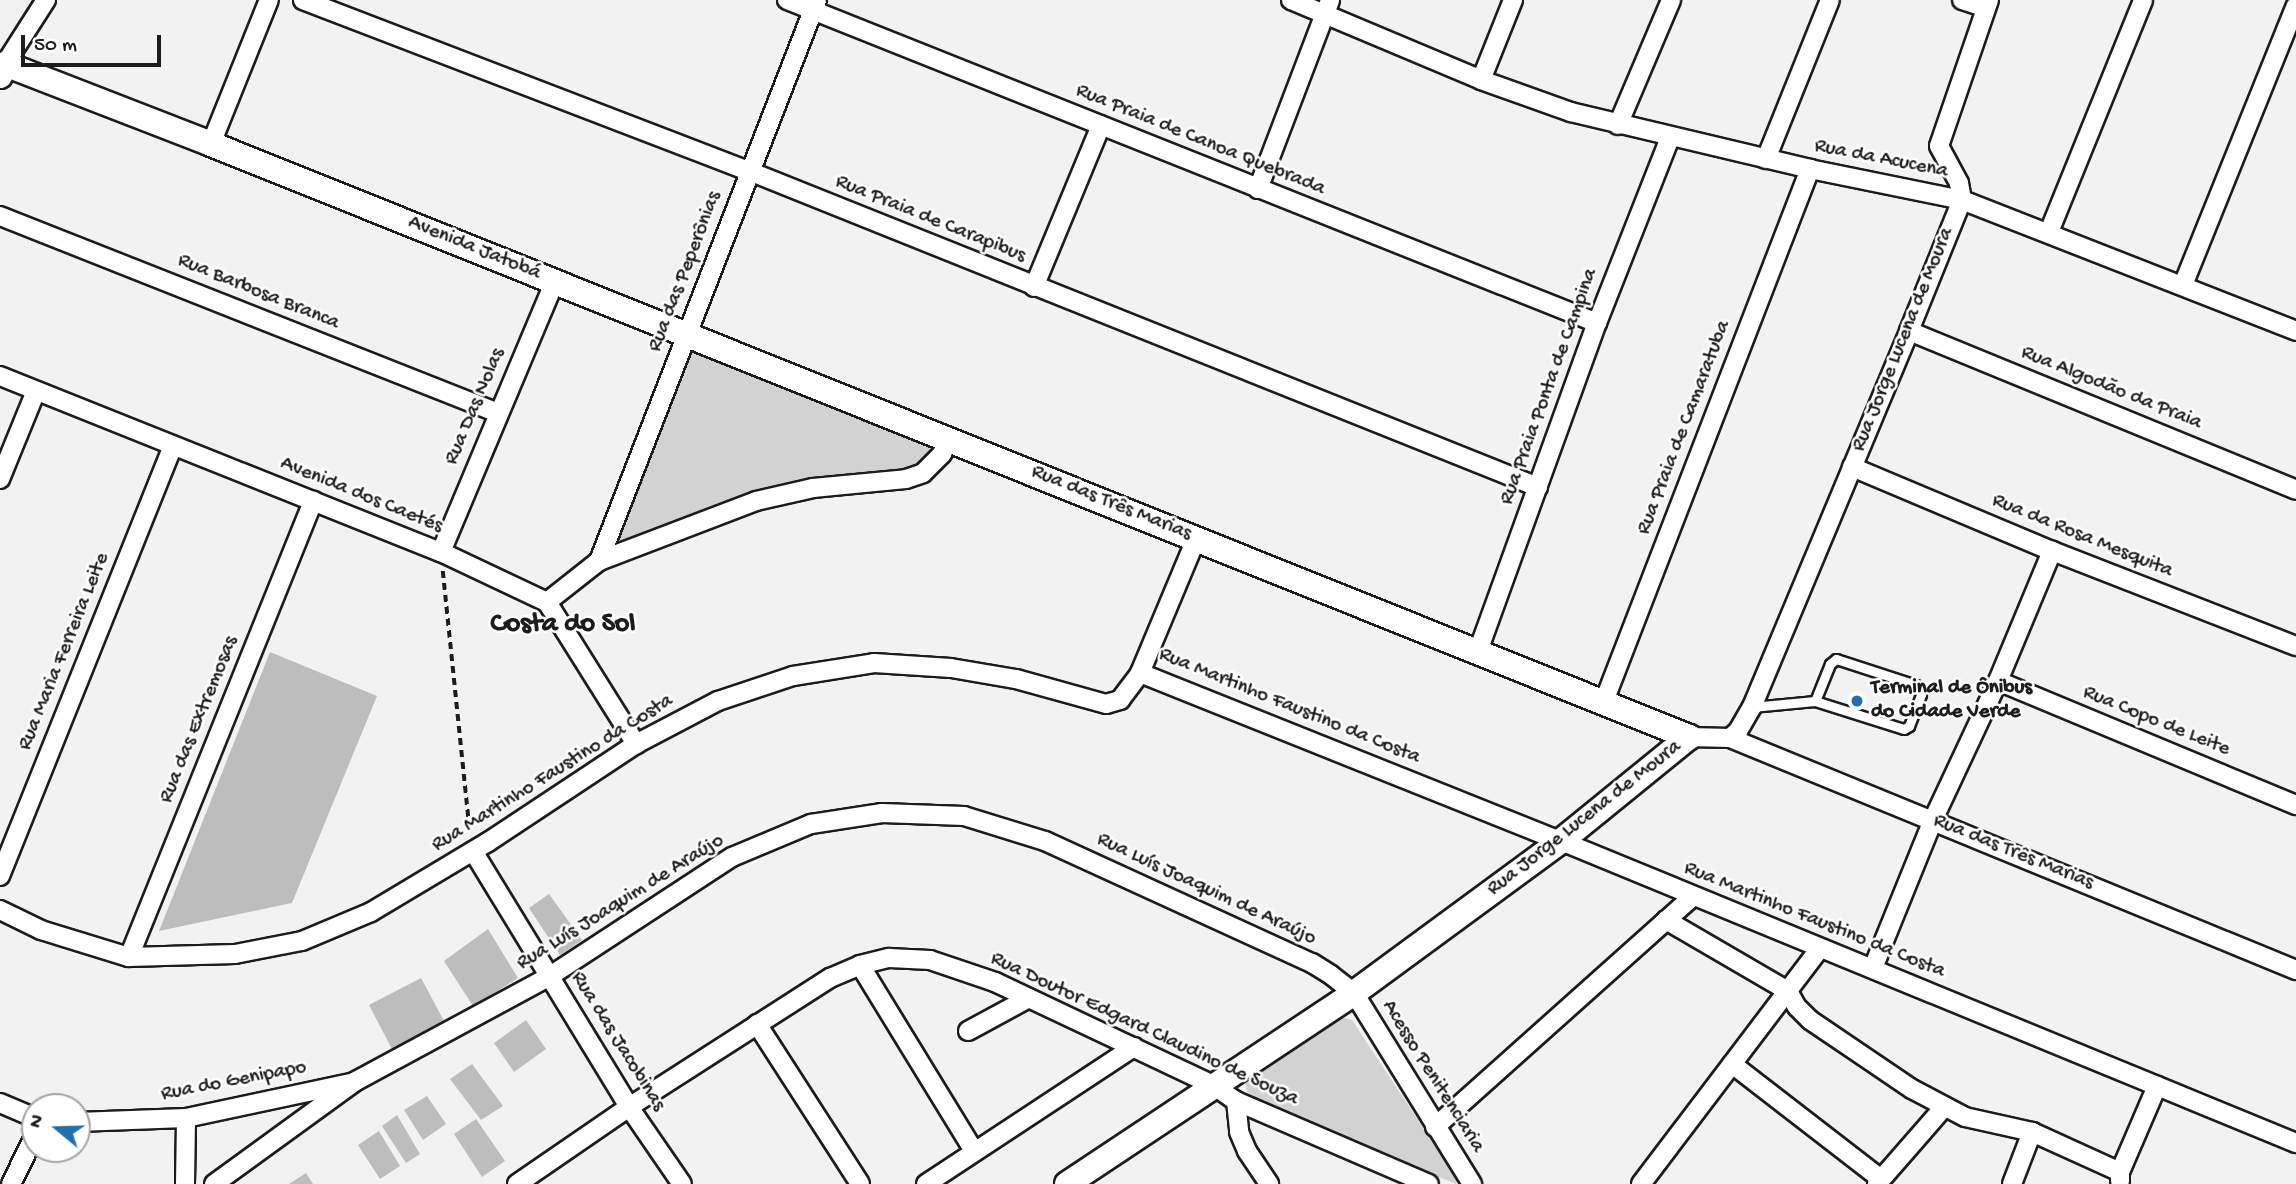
<!DOCTYPE html>
<meta charset="utf-8">
<style>
body{margin:0}
#map{position:relative;width:2296px;height:1184px;overflow:hidden;background:#f2f2f2;font-family:"Gochi Hand",sans-serif}
div>[style]{position:absolute}
.green>*{inset:0;background:#d2d2d2}
.building>*{inset:0;background:#bdbdbd}
.path>*{height:3.5px;margin-top:-1.75px;transform-origin:0;background:repeating-linear-gradient(90deg,#1c1c1c 0 7px,transparent 0 12px)}
.roads{filter:drop-shadow(2px 0 #1c1c1c) drop-shadow(-2px 0 #1c1c1c) drop-shadow(0 2px #1c1c1c) drop-shadow(0 -2px #1c1c1c)}
.lane>*{height:9px;margin:-4.5px;padding:0 4.5px;transform-origin:4.5px;border-radius:4.5px;background:#fff}
.street>*{height:18px;margin:-9px;padding:0 9px;transform-origin:9px;border-radius:9px;background:#fff}
.secondary>*{height:24px;margin:-12px;padding:0 12px;transform-origin:12px;border-radius:12px;background:#fff}
.dots>*{width:19px;height:19px;translate:-50% -50%;box-sizing:border-box;border:4px solid #fff;border-radius:50%}
span{translate:-50% -50%;white-space:nowrap;text-align:center;line-height:1.15;-webkit-text-stroke:5px #fff;paint-order:stroke}
.street-label{font-size:21px;color:#1c1c1c}
.poi-label{font-size:21px;color:#1c1c1c;font-weight:700}
.left{translate:0 -50%;text-align:left}
.district-label{font-size:28px;color:#1c1c1c;font-weight:700}
.north{position:absolute;left:21px;top:1093px;width:70px;height:70px;box-sizing:border-box;background:#fff;border:2px solid #a4a4a4;border-radius:50%;rotate:289deg;font-size:19px;font-weight:700;line-height:28px;text-align:center;color:#1c1c1c}
.north::after{content:'';display:block;margin:auto;width:24px;height:32px;background:#1f6fb2;clip-path:polygon(50% 0,100% 100%,50% 72%,0 100%)}
.scale{position:absolute;left:21px;top:35px;width:140px;height:32px;box-sizing:border-box;border:4px solid #1c1c1c;border-top:0;padding-left:9px;font-size:21px;line-height:24px;white-space:nowrap;color:#1c1c1c;-webkit-text-stroke:5px #fff;paint-order:stroke}
</style>
<div id="map">
<div class="green">
<i style="clip-path:polygon(694px 349px,934px 447px,932px 453px,920px 466px,907px 470px,856px 473px,814px 480px,740px 498px,618px 543px,617px 535px)"></i>
<i style="clip-path:polygon(1340px 1016px,1352px 1020px,1457px 1179px,1456px 1184px,1260px 1102px,1247px 1092px,1245px 1080px)"></i>
</div>
<div class="building">
<i style="clip-path:polygon(270px 652px,377px 696px,292px 903px,159px 931px)"></i>
<i style="clip-path:polygon(549px 894px,582px 940px,560px 955px,529px 908px)"></i>
<i style="clip-path:polygon(488px 929px,518px 978px,473px 1006px,444px 961px)"></i>
<i style="clip-path:polygon(421px 978px,444px 1021px,392px 1049px,369px 1005px)"></i>
<i style="clip-path:polygon(526px 1020px,546px 1049px,514px 1072px,494px 1043px)"></i>
<i style="clip-path:polygon(472px 1064px,503px 1106px,481px 1120px,450px 1079px)"></i>
<i style="clip-path:polygon(427px 1096px,446px 1124px,423px 1140px,404px 1110px)"></i>
<i style="clip-path:polygon(397px 1115px,420px 1154px,406px 1163px,382px 1126px)"></i>
<i style="clip-path:polygon(476px 1119px,505px 1161px,482px 1177px,454px 1134px)"></i>
<i style="clip-path:polygon(379px 1131px,400px 1166px,380px 1179px,358px 1145px)"></i>
<i style="clip-path:polygon(306px 1173px,313px 1184px,289px 1184px)"></i>
</div>
<div class="path">
<i style="left:443px;top:571px;width:261px;rotate:84.1deg"></i>
</div>
<div class="roads">
<div class="lane">
<i style="left:1752px;top:707px;width:63px;rotate:-5.4deg"></i>
<i style="left:1815px;top:701px;width:93px;rotate:17.5deg"></i>
<i style="left:1904px;top:729px;width:6px;rotate:-31deg"></i>
<i style="left:1909px;top:726px;width:34px;rotate:-69deg"></i>
<i style="left:1921px;top:694px;width:10px;rotate:-119deg"></i>
<i style="left:1916px;top:685px;width:84px;rotate:-162deg"></i>
<i style="left:1836px;top:659px;width:8px;rotate:140deg"></i>
<i style="left:1830px;top:664px;width:40px;rotate:112deg"></i>
</div>
<div class="street">
<i style="left:303px;top:0;width:478px;rotate:21deg"></i>
<i style="left:749px;top:171px;width:850px;rotate:21.83deg"></i>
<i style="left:787px;top:0;width:872px;rotate:21.74deg"></i>
<i style="left:1291px;top:0;width:206px;rotate:22.8deg"></i>
<i style="left:1481px;top:80px;width:96px;rotate:19.6deg"></i>
<i style="left:1571px;top:112px;width:246px;rotate:13.4deg"></i>
<i style="left:1810px;top:169px;width:155px;rotate:11.5deg"></i>
<i style="left:1962px;top:200px;width:359px;rotate:21.4deg"></i>
<i style="left:1962px;top:0;width:25px;rotate:18deg"></i>
<i style="left:0;top:62px;width:5px;rotate:22deg"></i>
<i style="left:5px;top:64px;width:76px;rotate:-57.4deg"></i>
<i style="left:1481px;top:80px;width:86px;rotate:-68.2deg"></i>
<i style="left:1618px;top:125px;width:136px;rotate:-67deg"></i>
<i style="left:211px;top:144px;width:155px;rotate:-68.1deg"></i>
<i style="left:1766px;top:159px;width:171px;rotate:-68.1deg"></i>
<i style="left:1258px;top:189px;width:202px;rotate:-69.1deg"></i>
<i style="left:0;top:216px;width:536px;rotate:21.58deg"></i>
<i style="left:2049px;top:232px;width:250px;rotate:-67.9deg"></i>
<i style="left:2183px;top:285px;width:301px;rotate:-68deg"></i>
<i style="left:1034px;top:287px;width:175px;rotate:-67.5deg"></i>
<i style="left:1909px;top:331px;width:418px;rotate:22.3deg"></i>
<i style="left:0;top:376px;width:475px;rotate:21.8deg"></i>
<i style="left:441px;top:552px;width:117px;rotate:25.3deg"></i>
<i style="left:547px;top:602px;width:168px;rotate:57.9deg"></i>
<i style="left:1852px;top:467px;width:217px;rotate:22.8deg"></i>
<i style="left:2052px;top:551px;width:262px;rotate:21.3deg"></i>
<i style="left:0;top:479px;width:95px;rotate:-67.8deg"></i>
<i style="left:441px;top:552px;width:294px;rotate:-67.2deg"></i>
<i style="left:599px;top:561px;width:602px;rotate:-68.76deg"></i>
<i style="left:547px;top:602px;width:66px;rotate:-38.3deg"></i>
<i style="left:599px;top:561px;width:168px;rotate:-20.9deg"></i>
<i style="left:756px;top:501px;width:58px;rotate:-12.8deg"></i>
<i style="left:813px;top:488px;width:93px;rotate:-5.5deg"></i>
<i style="left:906px;top:479px;width:18px;rotate:-19deg"></i>
<i style="left:923px;top:473px;width:27px;rotate:-45deg"></i>
<i style="left:942px;top:454px;width:16px;rotate:-68deg"></i>
<i style="left:1477px;top:654px;width:352px;rotate:-70.1deg"></i>
<i style="left:1597px;top:323px;width:199px;rotate:-68.5deg"></i>
<i style="left:1140px;top:673px;width:145px;rotate:-67.3deg"></i>
<i style="left:1998px;top:681px;width:323px;rotate:22.6deg"></i>
<i style="left:1603px;top:704px;width:574px;rotate:-68.85deg"></i>
<i style="left:1689px;top:737px;width:41px;rotate:1.4deg"></i>
<i style="left:1730px;top:738px;width:11px;rotate:-41deg"></i>
<i style="left:1738px;top:731px;width:28px;rotate:-60deg"></i>
<i style="left:1752px;top:707px;width:407px;rotate:-67.3deg"></i>
<i style="left:1909px;top:331px;width:141px;rotate:-68deg"></i>
<i style="left:1962px;top:200px;width:17px;rotate:-100deg"></i>
<i style="left:1959px;top:183px;width:42px;rotate:-118.4deg"></i>
<i style="left:1939px;top:146px;width:154px;rotate:-71.1deg"></i>
<i style="left:1730px;top:738px;width:612px;rotate:22.29deg"></i>
<i style="left:473px;top:851px;width:300px;rotate:58.6deg"></i>
<i style="left:629px;top:1107px;width:93px;rotate:55.5deg"></i>
<i style="left:0;top:876px;width:464px;rotate:-68.1deg"></i>
<i style="left:0;top:910px;width:46px;rotate:26deg"></i>
<i style="left:41px;top:930px;width:92px;rotate:17.1deg"></i>
<i style="left:129px;top:957px;width:106px;rotate:-1.6deg"></i>
<i style="left:235px;top:954px;width:68px;rotate:-11deg"></i>
<i style="left:302px;top:941px;width:75px;rotate:-22.8deg"></i>
<i style="left:371px;top:912px;width:136px;rotate:-30.9deg"></i>
<i style="left:488px;top:842px;width:178px;rotate:-33.5deg"></i>
<i style="left:636px;top:744px;width:93px;rotate:-27.7deg"></i>
<i style="left:718px;top:701px;width:79px;rotate:-18.4deg"></i>
<i style="left:793px;top:676px;width:82px;rotate:-9.1deg"></i>
<i style="left:874px;top:663px;width:77px;rotate:3.7deg"></i>
<i style="left:951px;top:668px;width:66px;rotate:9.6deg"></i>
<i style="left:1016px;top:679px;width:93px;rotate:15.5deg"></i>
<i style="left:1106px;top:704px;width:15px;rotate:-16deg"></i>
<i style="left:1120px;top:700px;width:34px;rotate:-53deg"></i>
<i style="left:1140px;top:673px;width:453px;rotate:21.8deg"></i>
<i style="left:1561px;top:841px;width:795px;rotate:22.34deg"></i>
<i style="left:1666px;top:920px;width:141px;rotate:30.2deg"></i>
<i style="left:1788px;top:991px;width:18px;rotate:61deg"></i>
<i style="left:1797px;top:1007px;width:18px;rotate:45deg"></i>
<i style="left:1810px;top:1020px;width:123px;rotate:34.1deg"></i>
<i style="left:1912px;top:1089px;width:60px;rotate:27.8deg"></i>
<i style="left:1965px;top:1117px;width:69px;rotate:12.6deg"></i>
<i style="left:2032px;top:1132px;width:97px;rotate:24.4deg"></i>
<i style="left:129px;top:957px;width:492px;rotate:-68deg"></i>
<i style="left:860px;top:965px;width:218px;rotate:58.5deg"></i>
<i style="left:1873px;top:968px;width:160px;rotate:-67.9deg"></i>
<i style="left:1933px;top:820px;width:153px;rotate:-64.9deg"></i>
<i style="left:1998px;top:681px;width:141px;rotate:-67.4deg"></i>
<i style="left:757px;top:1024px;width:190px;rotate:57.2deg"></i>
<i style="left:968px;top:1031px;width:69px;rotate:-28.4deg"></i>
<i style="left:1732px;top:1064px;width:188px;rotate:37.7deg"></i>
<i style="left:1236px;top:1101px;width:31px;rotate:84deg"></i>
<i style="left:1239px;top:1132px;width:21px;rotate:67deg"></i>
<i style="left:1247px;top:1151px;width:40px;rotate:56deg"></i>
<i style="left:0;top:1103px;width:38px;rotate:23deg"></i>
<i style="left:77px;top:1122px;width:109px;rotate:-2.1deg"></i>
<i style="left:186px;top:1118px;width:168px;rotate:-12deg"></i>
<i style="left:1435px;top:1127px;width:345px;rotate:-41.8deg"></i>
<i style="left:2120px;top:1181px;width:9px;rotate:-90deg"></i>
<i style="left:2120px;top:1172px;width:94px;rotate:-66.7deg"></i>
<i style="left:11px;top:1184px;width:55px;rotate:-63.9deg"></i>
<i style="left:185px;top:1184px;width:66px;rotate:-89.1deg"></i>
<i style="left:214px;top:1184px;width:175px;rotate:-36deg"></i>
<i style="left:356px;top:1081px;width:221px;rotate:-28.4deg"></i>
<i style="left:550px;top:976px;width:217px;rotate:-33.2deg"></i>
<i style="left:732px;top:857px;width:86px;rotate:-22.7deg"></i>
<i style="left:811px;top:824px;width:72px;rotate:-8.8deg"></i>
<i style="left:882px;top:813px;width:82px;rotate:2.1deg"></i>
<i style="left:964px;top:816px;width:85px;rotate:17.2deg"></i>
<i style="left:1045px;top:841px;width:294px;rotate:24.6deg"></i>
<i style="left:1312px;top:963px;width:22px;rotate:32deg"></i>
<i style="left:1331px;top:975px;width:29px;rotate:38deg"></i>
<i style="left:1354px;top:993px;width:225px;rotate:58.3deg"></i>
<i style="left:517px;top:1184px;width:136px;rotate:-34.5deg"></i>
<i style="left:629px;top:1107px;width:239px;rotate:-32.7deg"></i>
<i style="left:830px;top:978px;width:33px;rotate:-23deg"></i>
<i style="left:860px;top:965px;width:30px;rotate:-14deg"></i>
<i style="left:889px;top:958px;width:41px;rotate:2.8deg"></i>
<i style="left:930px;top:960px;width:69px;rotate:18.7deg"></i>
<i style="left:995px;top:982px;width:241px;rotate:25.3deg"></i>
<i style="left:1213px;top:1085px;width:28px;rotate:35deg"></i>
<i style="left:1236px;top:1101px;width:210px;rotate:23.3deg"></i>
<i style="left:926px;top:1184px;width:249px;rotate:-33.4deg"></i>
<i style="left:1641px;top:1184px;width:296px;rotate:-52.8deg"></i>
<i style="left:1877px;top:1184px;width:103px;rotate:-48.9deg"></i>
<i style="left:2012px;top:1184px;width:56px;rotate:-69deg"></i>
</div>
<div class="secondary">
<i style="left:0;top:76px;width:13px;rotate:-67deg"></i>
<i style="left:5px;top:64px;width:221px;rotate:21.2deg"></i>
<i style="left:211px;top:144px;width:1593px;rotate:21.86deg"></i>
<i style="left:1067px;top:1184px;width:345px;rotate:-33.6deg"></i>
<i style="left:1354px;top:993px;width:257px;rotate:-36.3deg"></i>
<i style="left:1561px;top:841px;width:165px;rotate:-39.1deg"></i>
</div>
</div>
<div class="dots">
<i style="left:1857px;top:701px;background:#1f6fb2"></i>
</div>
<div class="street-label">
<span style="left:1200px;top:141px;rotate:22deg">Rua Praia de Canoa Quebrada</span>
<span style="left:1881px;top:160px;rotate:11deg">Rua da Acucena</span>
<span style="left:930px;top:220px;rotate:22deg">Rua Praia de Carapibus</span>
<span style="left:474px;top:249px;rotate:22deg">Avenida Jatobá</span>
<span style="left:686px;top:272px;rotate:-69deg">Rua das Peperônias</span>
<span style="left:258px;top:293px;rotate:22deg">Rua Barbosa Branca</span>
<span style="left:1904px;top:340px;rotate:-68deg">Rua Jorge Lucena de Moura</span>
<span style="left:1550px;top:387px;rotate:-70deg">Rua Praia Ponta de Campina</span>
<span style="left:2111px;top:389px;rotate:22deg">Rua Algodão da Praia</span>
<span style="left:476px;top:407px;rotate:-67deg">Rua Das Nolas</span>
<span style="left:1685px;top:428px;rotate:-69deg">Rua Praia de Camaratuba</span>
<span style="left:361px;top:496px;rotate:22deg">Avenida dos Caetés</span>
<span style="left:1111px;top:504px;rotate:22deg">Rua das Três Marias</span>
<span style="left:2082px;top:537px;rotate:22deg">Rua da Rosa Mesquita</span>
<span style="left:65px;top:652px;rotate:-68deg">Rua Maria Ferreira Leite</span>
<span style="left:1289px;top:707px;rotate:22deg">Rua Martinho Faustino da Costa</span>
<span style="left:200px;top:720px;rotate:-68deg">Rua das Extremosas</span>
<span style="left:2156px;top:722px;rotate:22deg">Rua Copo de Leite</span>
<span style="left:553px;top:774px;rotate:-32deg">Rua Martinho Faustino da Costa</span>
<span style="left:1585px;top:819px;rotate:-38deg">Rua Jorge Lucena de Moura</span>
<span style="left:2013px;top:853px;rotate:22deg">Rua das Três Marias</span>
<span style="left:1206px;top:890px;rotate:25deg">Rua Luís Joaquim de Araújo</span>
<span style="left:621px;top:903px;rotate:-32deg">Rua Luís Joaquim de Araújo</span>
<span style="left:1814px;top:921px;rotate:22deg">Rua Martinho Faustino da Costa</span>
<span style="left:1144px;top:1030px;rotate:25deg">Rua Doutor Edgard Claudino de Souza</span>
<span style="left:617px;top:1042px;rotate:58deg">Rua das Jacobinas</span>
<span style="left:1432px;top:1077px;rotate:58deg">Acesso Penitenciaria</span>
<span style="left:234px;top:1082px;rotate:-11deg">Rua do Genipapo</span>
</div>
<div class="poi-label">
<span class="left" style="left:1871px;top:701px">Terminal de Ônibus<br>do Cidade Verde</span>
</div>
<div class="district-label">
<span style="left:563px;top:625px">Costa do Sol</span>
</div>
<div class="north">N</div>
<div class="scale">50 m</div>
</div>
